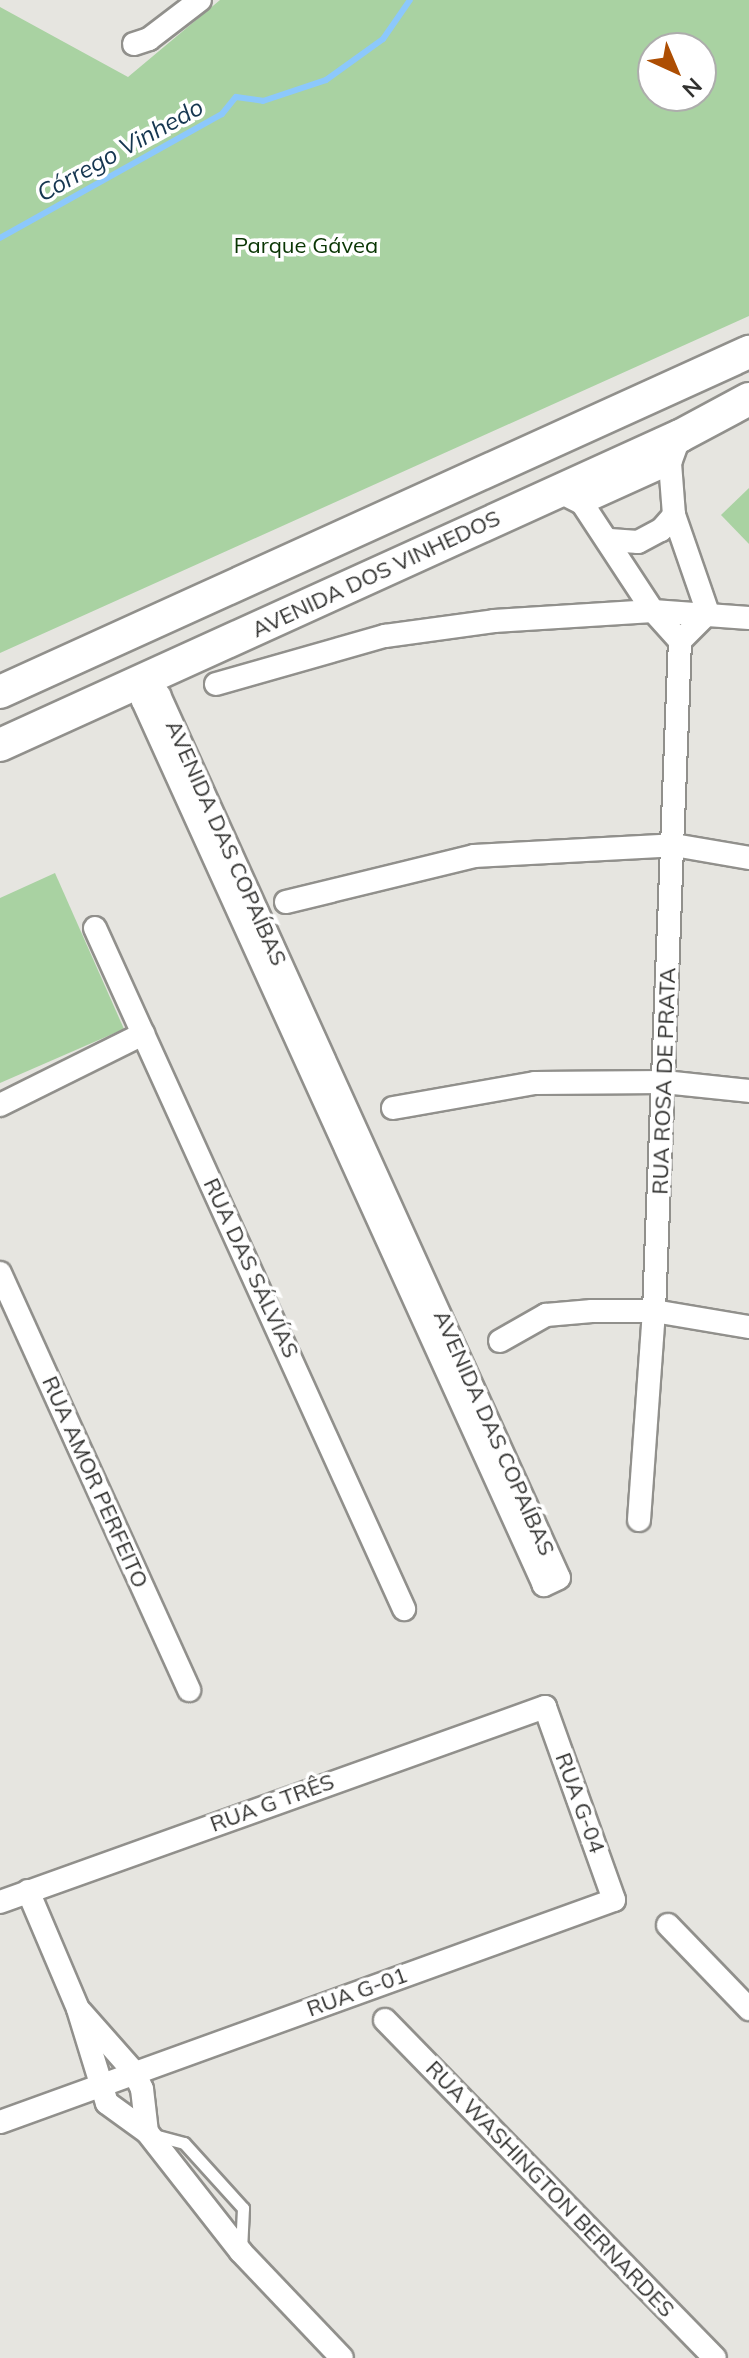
<!DOCTYPE html>
<meta charset="utf-8">
<style>
body{margin:0}
#map{position:relative;width:749px;height:2358px;overflow:hidden;background:#e6e5e0;font-family:Mulish,sans-serif}
div>[style]{position:absolute}
.green>*{inset:0;background:#a9d2a2}
.stream>*{height:6px;margin:-3px;padding:0 3px;transform-origin:3px;border-radius:3px;background:#8cc8fc}
.roads{filter:drop-shadow(2px 0 #91908c) drop-shadow(-2px 0 #91908c) drop-shadow(0 2px #91908c) drop-shadow(0 -2px #91908c)}
.service>*{height:11px;margin:-5.5px;padding:0 5.5px;transform-origin:5.5px;border-radius:5.5px;background:#fff}
.minor>*{height:22px;margin:-11px;padding:0 11px;transform-origin:11px;border-radius:11px;background:#fff}
.secondary>*{height:32px;margin:-16px;padding:0 16px;transform-origin:16px;border-radius:16px;background:#fff}
span{translate:-50% -50%;white-space:nowrap;text-align:center;line-height:1.15;-webkit-text-stroke:7px #fff;paint-order:stroke}
.park-label{font-size:22px;color:#0a3604}
.street-label{font-size:22px;color:#323230}
.water-label{font-size:24px;color:#153650;font-style:italic}
.north{position:absolute;left:637px;top:32px;width:80px;height:80px;box-sizing:border-box;background:#fff;border:2px solid #adadac;border-radius:50%;rotate:136deg;font-size:22px;font-weight:700;line-height:32px;text-align:center;color:#323230}
.north::after{content:'';display:block;margin:auto;width:28px;height:36px;background:#ad4e03;clip-path:polygon(50% 0,100% 100%,50% 72%,0 100%)}
</style>
<div id="map">
<div class="green">
<i style="clip-path:polygon(evenodd,220px 0,749px 0,749px 316px,0 653px,0 7px,128px 77px,220px 0,653px 48px,701px 48px,701px 96px,653px 96px,653px 48px)"></i>
<i style="clip-path:polygon(749px 488px,749px 544px,721px 515px)"></i>
<i style="clip-path:polygon(55px 873px,124px 1029px,0 1083px,0 898px)"></i>
</div>
<div class="stream">
<i style="left:0;top:238px;width:254px;rotate:-29.2deg"></i>
<i style="left:222px;top:114px;width:22px;rotate:-51deg"></i>
<i style="left:236px;top:97px;width:27px;rotate:8deg"></i>
<i style="left:263px;top:101px;width:66px;rotate:-18.4deg"></i>
<i style="left:326px;top:80px;width:70px;rotate:-35.7deg"></i>
<i style="left:383px;top:39px;width:47px;rotate:-55.3deg"></i>
</div>
<div class="roads">
<div class="service">
<i style="left:154px;top:2135px;width:31px;rotate:15deg"></i>
<i style="left:184px;top:2143px;width:88px;rotate:47.8deg"></i>
<i style="left:243px;top:2208px;width:43px;rotate:92.7deg"></i>
</div>
<div class="minor">
<i style="left:134px;top:44px;width:16px;rotate:-18deg"></i>
<i style="left:149px;top:39px;width:64px;rotate:-37.4deg"></i>
<i style="left:558px;top:491px;width:27px;rotate:27deg"></i>
<i style="left:582px;top:503px;width:129px;rotate:56.7deg"></i>
<i style="left:653px;top:611px;width:40px;rotate:48deg"></i>
<i style="left:582px;top:503px;width:97px;rotate:-24.4deg"></i>
<i style="left:610px;top:540px;width:28px;rotate:4deg"></i>
<i style="left:638px;top:542px;width:26px;rotate:-28deg"></i>
<i style="left:661px;top:530px;width:20px;rotate:-49deg"></i>
<i style="left:144px;top:681px;width:21px;rotate:43deg"></i>
<i style="left:159px;top:695px;width:969px;rotate:65.63deg"></i>
<i style="left:559px;top:1578px;width:17px;rotate:155deg"></i>
<i style="left:544px;top:1585px;width:971px;rotate:-114.4deg"></i>
<i style="left:143px;top:701px;width:20px;rotate:-87deg"></i>
<i style="left:216px;top:684px;width:176px;rotate:-15.9deg"></i>
<i style="left:385px;top:636px;width:110px;rotate:-7.8deg"></i>
<i style="left:494px;top:621px;width:159px;rotate:-3.6deg"></i>
<i style="left:653px;top:611px;width:96px;rotate:4.2deg"></i>
<i style="left:286px;top:902px;width:194px;rotate:-13.7deg"></i>
<i style="left:474px;top:856px;width:200px;rotate:-3.1deg"></i>
<i style="left:674px;top:845px;width:76px;rotate:9.8deg"></i>
<i style="left:95px;top:928px;width:748px;rotate:65.59deg"></i>
<i style="left:0;top:1105px;width:160px;rotate:-26.4deg"></i>
<i style="left:393px;top:1108px;width:144px;rotate:-10deg"></i>
<i style="left:535px;top:1083px;width:129px;rotate:-0.4deg"></i>
<i style="left:664px;top:1082px;width:85px;rotate:6deg"></i>
<i style="left:0;top:1273px;width:458px;rotate:65.6deg"></i>
<i style="left:500px;top:1341px;width:53px;rotate:-29.5deg"></i>
<i style="left:546px;top:1315px;width:46px;rotate:-5deg"></i>
<i style="left:592px;top:1311px;width:62px"></i>
<i style="left:654px;top:1311px;width:96px;rotate:9.6deg"></i>
<i style="left:639px;top:1520px;width:210px;rotate:-85.9deg"></i>
<i style="left:654px;top:1311px;width:671px;rotate:-87.78deg"></i>
<i style="left:680px;top:641px;width:40px;rotate:-45deg"></i>
<i style="left:708px;top:613px;width:104px;rotate:-109.1deg"></i>
<i style="left:674px;top:515px;width:52px;rotate:-94.4deg"></i>
<i style="left:670px;top:463px;width:29px;rotate:-70deg"></i>
<i style="left:28px;top:1891px;width:128px;rotate:67deg"></i>
<i style="left:78px;top:2009px;width:98px;rotate:72.9deg"></i>
<i style="left:107px;top:2103px;width:49px;rotate:35.9deg"></i>
<i style="left:147px;top:2132px;width:152px;rotate:51.9deg"></i>
<i style="left:241px;top:2252px;width:146px;rotate:46.4deg"></i>
<i style="left:0;top:1902px;width:579px;rotate:-19.69deg"></i>
<i style="left:545px;top:1707px;width:205px;rotate:70.3deg"></i>
<i style="left:614px;top:1900px;width:653px;rotate:160.12deg"></i>
<i style="left:668px;top:1925px;width:117px;rotate:46deg"></i>
<i style="left:81px;top:2012px;width:80px;rotate:48.5deg"></i>
<i style="left:134px;top:2072px;width:19px;rotate:65deg"></i>
<i style="left:142px;top:2089px;width:43px;rotate:83.4deg"></i>
<i style="left:385px;top:2020px;width:472px;rotate:45.7deg"></i>
</div>
<div class="secondary">
<i style="left:0;top:692px;width:823px;rotate:-24.42deg"></i>
<i style="left:0;top:745px;width:747px;rotate:-24.44deg"></i>
<i style="left:680px;top:436px;width:78px;rotate:-28.2deg"></i>
</div>
</div>
<div class="park-label">
<span style="left:306px;top:246px">Parque Gávea</span>
</div>
<div class="street-label">
<span style="left:376px;top:574px;rotate:-25deg">AVENIDA DOS VINHEDOS</span>
<span style="left:226px;top:843px;rotate:66deg">AVENIDA DAS COPAÍBAS</span>
<span style="left:664px;top:1081px;rotate:-88deg">RUA ROSA DE PRATA</span>
<span style="left:251px;top:1268px;rotate:65deg">RUA DAS SÁLVÍAS</span>
<span style="left:494px;top:1433px;rotate:66deg">AVENIDA DAS COPAÍBAS</span>
<span style="left:95px;top:1482px;rotate:66deg">RUA AMOR PERFEITO</span>
<span style="left:272px;top:1803px;rotate:-20deg">RUA G TRÊS</span>
<span style="left:580px;top:1803px;rotate:70deg">RUA G-04</span>
<span style="left:357px;top:1992px;rotate:-20deg">RUA G-01</span>
<span style="left:550px;top:2189px;rotate:46deg">RUA WASHINGTON BERNARDES</span>
</div>
<div class="water-label">
<span style="left:120px;top:150px;rotate:-29deg">Córrego Vinhedo</span>
</div>
<div class="north">N</div>
</div>
